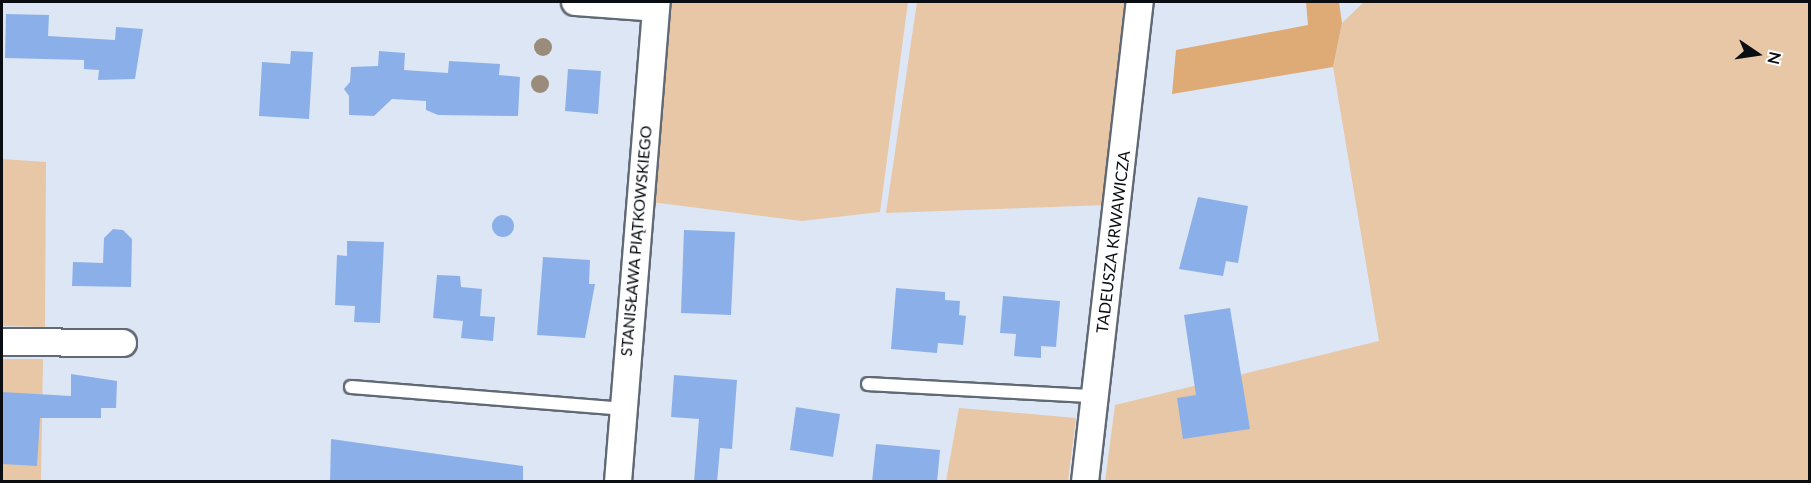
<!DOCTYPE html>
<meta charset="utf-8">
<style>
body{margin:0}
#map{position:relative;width:1811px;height:483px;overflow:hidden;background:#dde6f4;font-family:Lato,sans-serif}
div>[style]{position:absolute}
.green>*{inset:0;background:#e7c7a6}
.forest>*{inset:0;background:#deaa75}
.building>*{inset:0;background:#8bb0e9}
.round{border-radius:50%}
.roads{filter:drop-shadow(2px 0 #616975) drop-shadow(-2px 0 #616975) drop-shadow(0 2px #616975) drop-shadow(0 -2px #616975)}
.lane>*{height:12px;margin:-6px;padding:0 6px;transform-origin:6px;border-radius:6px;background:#fff}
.street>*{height:26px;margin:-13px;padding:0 13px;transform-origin:13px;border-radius:13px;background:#fff}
.trees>*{width:18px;height:18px;margin:-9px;border-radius:50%;background:#9a8b7a}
span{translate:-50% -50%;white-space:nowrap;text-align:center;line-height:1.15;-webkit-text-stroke:4.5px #fff;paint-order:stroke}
.street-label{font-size:16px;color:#0a0d11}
.frame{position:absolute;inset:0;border:3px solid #0a0d11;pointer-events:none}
.north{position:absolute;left:1727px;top:24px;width:60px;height:60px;-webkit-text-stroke:4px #fff;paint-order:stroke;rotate:103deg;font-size:16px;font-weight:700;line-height:24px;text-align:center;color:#0a0d11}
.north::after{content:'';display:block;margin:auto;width:21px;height:27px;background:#0a0d11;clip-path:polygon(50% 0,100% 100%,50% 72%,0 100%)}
</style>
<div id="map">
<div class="green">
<i style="clip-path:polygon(670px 2px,908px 2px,880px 212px,802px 221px,651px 202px)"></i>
<i style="clip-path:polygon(917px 2px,1131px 2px,1107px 205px,886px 213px)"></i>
<i style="clip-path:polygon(1364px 2px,1809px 2px,1809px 481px,1105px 482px,1115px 405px,1379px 341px,1333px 67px,1342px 23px)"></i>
<i style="clip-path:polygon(2px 159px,46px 162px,45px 327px,2px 326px)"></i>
<i style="clip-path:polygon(2px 359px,43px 359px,41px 481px,2px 482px)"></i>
<i style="clip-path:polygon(959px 408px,1076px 418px,1068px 481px,946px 481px)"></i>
</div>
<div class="forest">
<i style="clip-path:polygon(1306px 2px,1339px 2px,1342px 23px,1333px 67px,1172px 94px,1176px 50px,1308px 25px)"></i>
</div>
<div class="building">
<i style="clip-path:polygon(6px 14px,49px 15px,48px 36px,115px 40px,116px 27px,143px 29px,135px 79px,98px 80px,99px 70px,84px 69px,84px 60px,5px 58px)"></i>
<i style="clip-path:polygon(291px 51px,313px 52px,309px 119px,259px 116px,262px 62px,290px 64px)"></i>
<i style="clip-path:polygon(379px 51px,405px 53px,404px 70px,448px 73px,449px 61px,500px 64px,499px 75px,520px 77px,518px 116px,438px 115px,426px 110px,426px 101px,392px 99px,374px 116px,349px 115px,349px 96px,344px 89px,350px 82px,351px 67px,378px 66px)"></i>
<i style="clip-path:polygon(568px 69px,601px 71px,598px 114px,565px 111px)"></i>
<i style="clip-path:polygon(1198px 197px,1248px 206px,1238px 263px,1226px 261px,1223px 276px,1179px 269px)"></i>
<i class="round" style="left:492px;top:215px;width:22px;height:22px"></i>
<i style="clip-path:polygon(113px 229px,123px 230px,132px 239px,131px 287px,72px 286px,73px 262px,103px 263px,104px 238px)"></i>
<i style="clip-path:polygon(684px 230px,735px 232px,731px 315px,681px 313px)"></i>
<i style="clip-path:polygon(347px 241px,384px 242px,380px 323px,354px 322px,355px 306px,335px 305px,337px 255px,347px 256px)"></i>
<i style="clip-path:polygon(543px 257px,590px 260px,589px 284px,595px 284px,585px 338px,537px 335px)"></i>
<i style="clip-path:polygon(437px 275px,460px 276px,461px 287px,482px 289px,480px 316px,495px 317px,493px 341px,461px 338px,463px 321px,433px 318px)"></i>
<i style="clip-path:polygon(896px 288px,945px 292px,945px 300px,960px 301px,959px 315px,966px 316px,963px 345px,938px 343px,937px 353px,891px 349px)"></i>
<i style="clip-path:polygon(1003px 296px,1060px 301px,1056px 347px,1041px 346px,1041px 358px,1014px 356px,1016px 334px,1000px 333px)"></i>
<i style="clip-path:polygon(1230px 308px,1250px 429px,1183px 439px,1177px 398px,1196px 395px,1184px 315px)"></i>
<i style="clip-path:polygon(71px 374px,117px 381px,116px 408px,101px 408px,101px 418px,40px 418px,37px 466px,2px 464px,2px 392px,71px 396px)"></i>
<i style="clip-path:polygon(674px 375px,737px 380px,732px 449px,720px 448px,717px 482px,694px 482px,699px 419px,671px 417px)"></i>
<i style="clip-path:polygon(796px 407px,840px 414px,833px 457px,790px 450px)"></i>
<i style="clip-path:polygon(331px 439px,523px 466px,523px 482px,330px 482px)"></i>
<i style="clip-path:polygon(876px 444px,940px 450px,937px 482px,872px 482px)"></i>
</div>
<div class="roads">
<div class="lane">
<i style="left:868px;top:384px;width:225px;rotate:3.1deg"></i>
<i style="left:351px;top:387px;width:272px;rotate:4.6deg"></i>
</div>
<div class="street">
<i style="left:575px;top:2px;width:81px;rotate:4.2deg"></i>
<i style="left:2px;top:342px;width:121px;rotate:0.5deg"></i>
<i style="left:618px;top:482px;width:482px;rotate:-85.4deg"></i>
<i style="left:1085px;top:482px;width:483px;rotate:-83.5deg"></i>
</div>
</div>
<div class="trees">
<i style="left:543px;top:47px"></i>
<i style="left:540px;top:84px"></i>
</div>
<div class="street-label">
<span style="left:636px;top:241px;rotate:-85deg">STANISŁAWA PIĄTKOWSKIEGO</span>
<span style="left:1113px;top:242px;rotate:-83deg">TADEUSZA KRWAWICZA</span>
</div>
<div class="frame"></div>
<div class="north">N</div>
</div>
